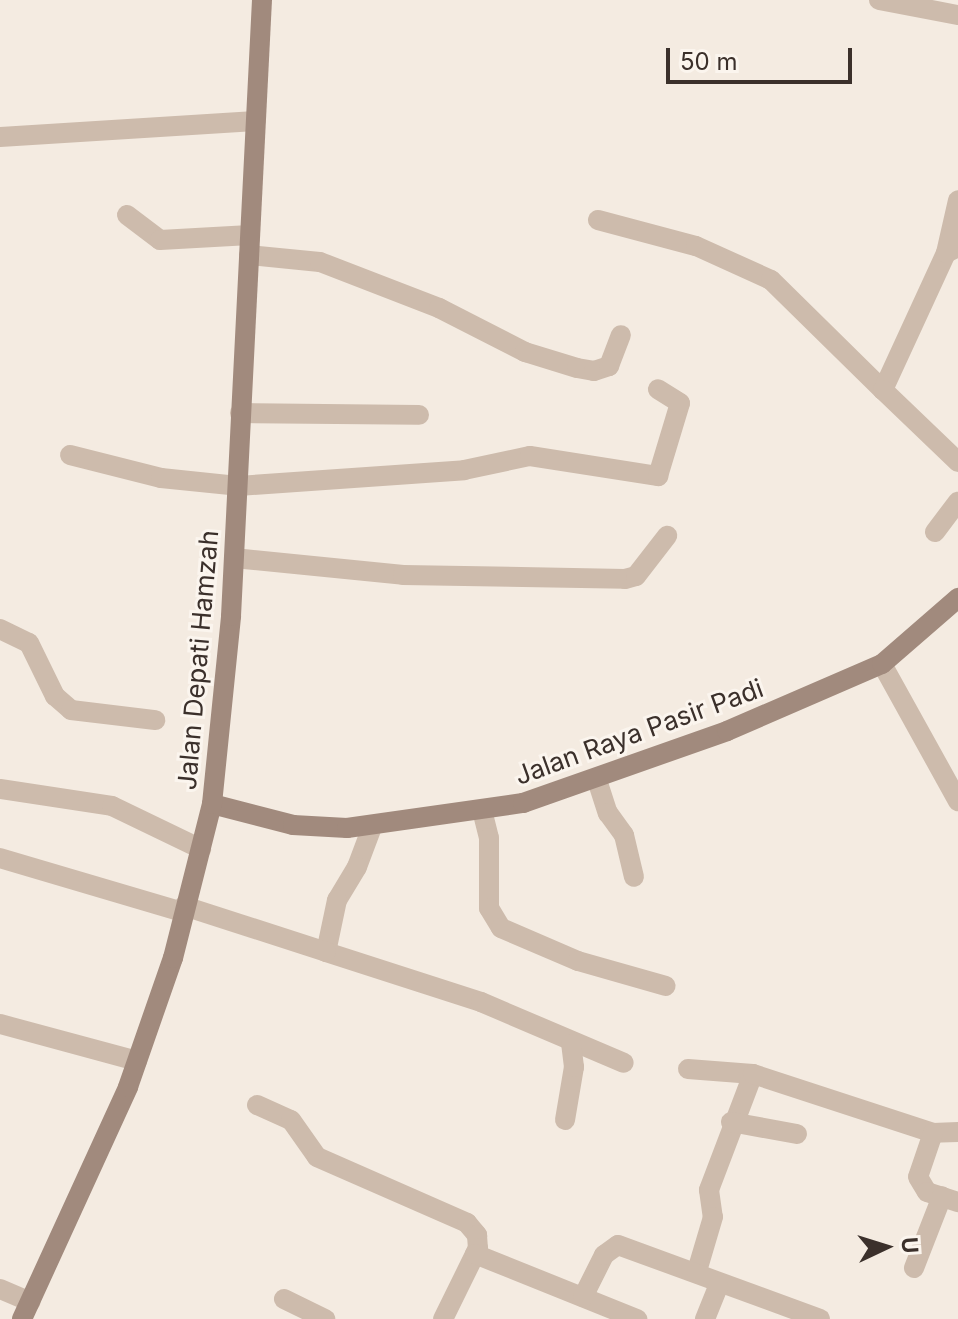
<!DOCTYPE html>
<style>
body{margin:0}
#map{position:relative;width:958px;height:1319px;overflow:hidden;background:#f4ebe1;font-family:Inter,sans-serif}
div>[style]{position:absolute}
.street>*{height:20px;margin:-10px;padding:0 10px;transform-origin:10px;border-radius:10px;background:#cdbbac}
.secondary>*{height:20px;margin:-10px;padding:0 10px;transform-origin:10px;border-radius:10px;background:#a18a7d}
span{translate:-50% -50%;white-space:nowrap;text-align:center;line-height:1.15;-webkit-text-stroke:6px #fbf5ee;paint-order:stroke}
.street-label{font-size:26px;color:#3b302b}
.north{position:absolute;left:846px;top:1207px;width:80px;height:80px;-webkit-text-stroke:6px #fbf5ee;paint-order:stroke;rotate:86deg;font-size:22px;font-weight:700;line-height:32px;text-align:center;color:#3b302b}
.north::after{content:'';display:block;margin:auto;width:28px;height:36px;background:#3b302b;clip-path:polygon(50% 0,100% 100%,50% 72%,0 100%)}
.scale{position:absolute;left:666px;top:48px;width:186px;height:36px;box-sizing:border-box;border:4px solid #3b302b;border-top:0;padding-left:10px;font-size:24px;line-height:28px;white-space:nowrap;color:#3b302b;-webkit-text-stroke:6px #fbf5ee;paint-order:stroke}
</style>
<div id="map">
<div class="street">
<i style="left:879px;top:0;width:80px;rotate:10.8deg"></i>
<i style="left:0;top:137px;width:256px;rotate:-3.6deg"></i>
<i style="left:127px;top:215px;width:41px;rotate:37.1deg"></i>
<i style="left:160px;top:240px;width:90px;rotate:-3.2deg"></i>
<i style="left:598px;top:220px;width:101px;rotate:14.9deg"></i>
<i style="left:696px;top:246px;width:82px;rotate:24.4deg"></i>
<i style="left:771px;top:280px;width:157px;rotate:44.5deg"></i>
<i style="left:958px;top:247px;width:13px;rotate:153deg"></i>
<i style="left:946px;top:253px;width:151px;rotate:114.7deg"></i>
<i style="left:883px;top:390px;width:104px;rotate:43.8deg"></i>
<i style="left:946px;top:253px;width:54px;rotate:-77.2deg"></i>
<i style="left:249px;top:255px;width:71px;rotate:5.6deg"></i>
<i style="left:320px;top:262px;width:128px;rotate:21.1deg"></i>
<i style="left:439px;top:308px;width:97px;rotate:27.1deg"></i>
<i style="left:525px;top:352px;width:54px;rotate:17.1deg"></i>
<i style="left:577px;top:368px;width:17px;rotate:10deg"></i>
<i style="left:594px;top:371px;width:16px;rotate:-18deg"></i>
<i style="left:609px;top:366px;width:33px;rotate:-69deg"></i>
<i style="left:240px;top:413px;width:179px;rotate:0.6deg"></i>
<i style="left:70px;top:455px;width:94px;rotate:14.2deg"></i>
<i style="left:161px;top:478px;width:77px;rotate:5.9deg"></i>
<i style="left:238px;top:486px;width:227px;rotate:-4deg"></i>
<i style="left:464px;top:470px;width:67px;rotate:-12deg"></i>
<i style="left:530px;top:456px;width:130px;rotate:8.9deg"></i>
<i style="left:658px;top:476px;width:76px;rotate:-73.2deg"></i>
<i style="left:680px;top:403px;width:26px;rotate:-148deg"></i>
<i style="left:935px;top:532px;width:38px;rotate:-53deg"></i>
<i style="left:234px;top:558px;width:170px;rotate:5.7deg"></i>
<i style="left:403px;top:575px;width:222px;rotate:1deg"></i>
<i style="left:625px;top:579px;width:11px;rotate:-15deg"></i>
<i style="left:636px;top:576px;width:51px;rotate:-52.2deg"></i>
<i style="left:0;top:629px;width:32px;rotate:26deg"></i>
<i style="left:29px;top:643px;width:59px;rotate:63.9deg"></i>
<i style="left:55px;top:696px;width:21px;rotate:41deg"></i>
<i style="left:71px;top:710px;width:85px;rotate:6.8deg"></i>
<i style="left:882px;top:664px;width:157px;rotate:61deg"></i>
<i style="left:597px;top:780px;width:35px;rotate:72deg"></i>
<i style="left:608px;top:813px;width:27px;rotate:54deg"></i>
<i style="left:624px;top:835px;width:43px;rotate:76.6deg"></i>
<i style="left:0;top:789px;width:113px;rotate:8.6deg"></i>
<i style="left:112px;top:806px;width:99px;rotate:25.8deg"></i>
<i style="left:482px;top:810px;width:29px;rotate:76deg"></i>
<i style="left:489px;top:838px;width:70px;rotate:90deg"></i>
<i style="left:489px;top:908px;width:23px;rotate:59deg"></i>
<i style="left:501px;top:928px;width:84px;rotate:23.2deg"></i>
<i style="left:578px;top:961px;width:91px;rotate:15.9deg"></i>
<i style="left:372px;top:827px;width:43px;rotate:110.6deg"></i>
<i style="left:357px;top:867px;width:39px;rotate:121deg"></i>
<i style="left:337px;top:900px;width:53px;rotate:101.9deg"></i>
<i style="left:326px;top:952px;width:163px;rotate:17.9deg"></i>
<i style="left:481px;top:1002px;width:155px;rotate:23.1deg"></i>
<i style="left:0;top:858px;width:190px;rotate:16.5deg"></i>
<i style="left:184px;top:906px;width:149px;rotate:17.9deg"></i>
<i style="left:0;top:1024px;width:142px;rotate:15.1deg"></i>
<i style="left:688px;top:1069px;width:65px;rotate:4.4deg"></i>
<i style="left:753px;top:1074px;width:124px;rotate:110.8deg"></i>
<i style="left:709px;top:1190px;width:27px;rotate:82deg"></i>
<i style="left:713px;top:1217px;width:56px;rotate:106.5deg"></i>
<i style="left:753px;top:1074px;width:189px;rotate:18.1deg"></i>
<i style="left:257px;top:1105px;width:37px;rotate:24deg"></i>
<i style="left:291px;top:1120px;width:45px;rotate:54.9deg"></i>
<i style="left:317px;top:1157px;width:164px;rotate:23.7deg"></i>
<i style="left:467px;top:1223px;width:16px;rotate:50deg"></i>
<i style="left:477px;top:1235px;width:13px;rotate:86deg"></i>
<i style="left:478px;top:1248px;width:79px;rotate:116.2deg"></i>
<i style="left:565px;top:1120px;width:54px;rotate:-80.4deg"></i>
<i style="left:574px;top:1067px;width:23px;rotate:-97deg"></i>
<i style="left:731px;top:1122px;width:67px;rotate:10.3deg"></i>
<i style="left:958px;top:1132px;width:25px;rotate:178deg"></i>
<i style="left:933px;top:1133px;width:46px;rotate:108.8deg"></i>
<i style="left:918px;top:1177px;width:17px;rotate:59deg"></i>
<i style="left:927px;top:1192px;width:33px;rotate:18deg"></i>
<i style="left:475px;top:1254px;width:175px;rotate:21.9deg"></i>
<i style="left:914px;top:1268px;width:77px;rotate:-68.7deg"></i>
<i style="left:0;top:1289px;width:33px;rotate:23deg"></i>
<i style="left:583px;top:1297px;width:47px;rotate:-63.4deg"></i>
<i style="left:604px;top:1255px;width:17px;rotate:-36deg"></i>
<i style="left:618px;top:1245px;width:215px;rotate:20.1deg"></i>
<i style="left:284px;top:1299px;width:46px;rotate:26deg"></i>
<i style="left:705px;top:1319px;width:35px;rotate:-68deg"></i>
</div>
<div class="secondary">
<i style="left:212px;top:804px;width:84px;rotate:14.5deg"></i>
<i style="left:293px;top:825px;width:54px;rotate:3.2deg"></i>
<i style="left:347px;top:828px;width:178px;rotate:-8.1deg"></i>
<i style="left:523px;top:803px;width:216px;rotate:-19.4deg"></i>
<i style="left:727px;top:731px;width:169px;rotate:-23.4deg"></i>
<i style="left:882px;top:664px;width:101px;rotate:-41deg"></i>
<i style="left:22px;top:1319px;width:255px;rotate:-65.4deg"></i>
<i style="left:128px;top:1087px;width:137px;rotate:-70.8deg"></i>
<i style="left:173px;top:958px;width:159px;rotate:-75.8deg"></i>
<i style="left:212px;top:804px;width:189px;rotate:-84.2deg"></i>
<i style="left:231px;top:616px;width:617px;rotate:-87.12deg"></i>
</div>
<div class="street-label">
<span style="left:198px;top:660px;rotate:-85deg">Jalan Depati Hamzah</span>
<span style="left:639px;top:732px;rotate:-20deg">Jalan Raya Pasir Padi</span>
</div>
<div class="north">U</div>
<div class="scale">50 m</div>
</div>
